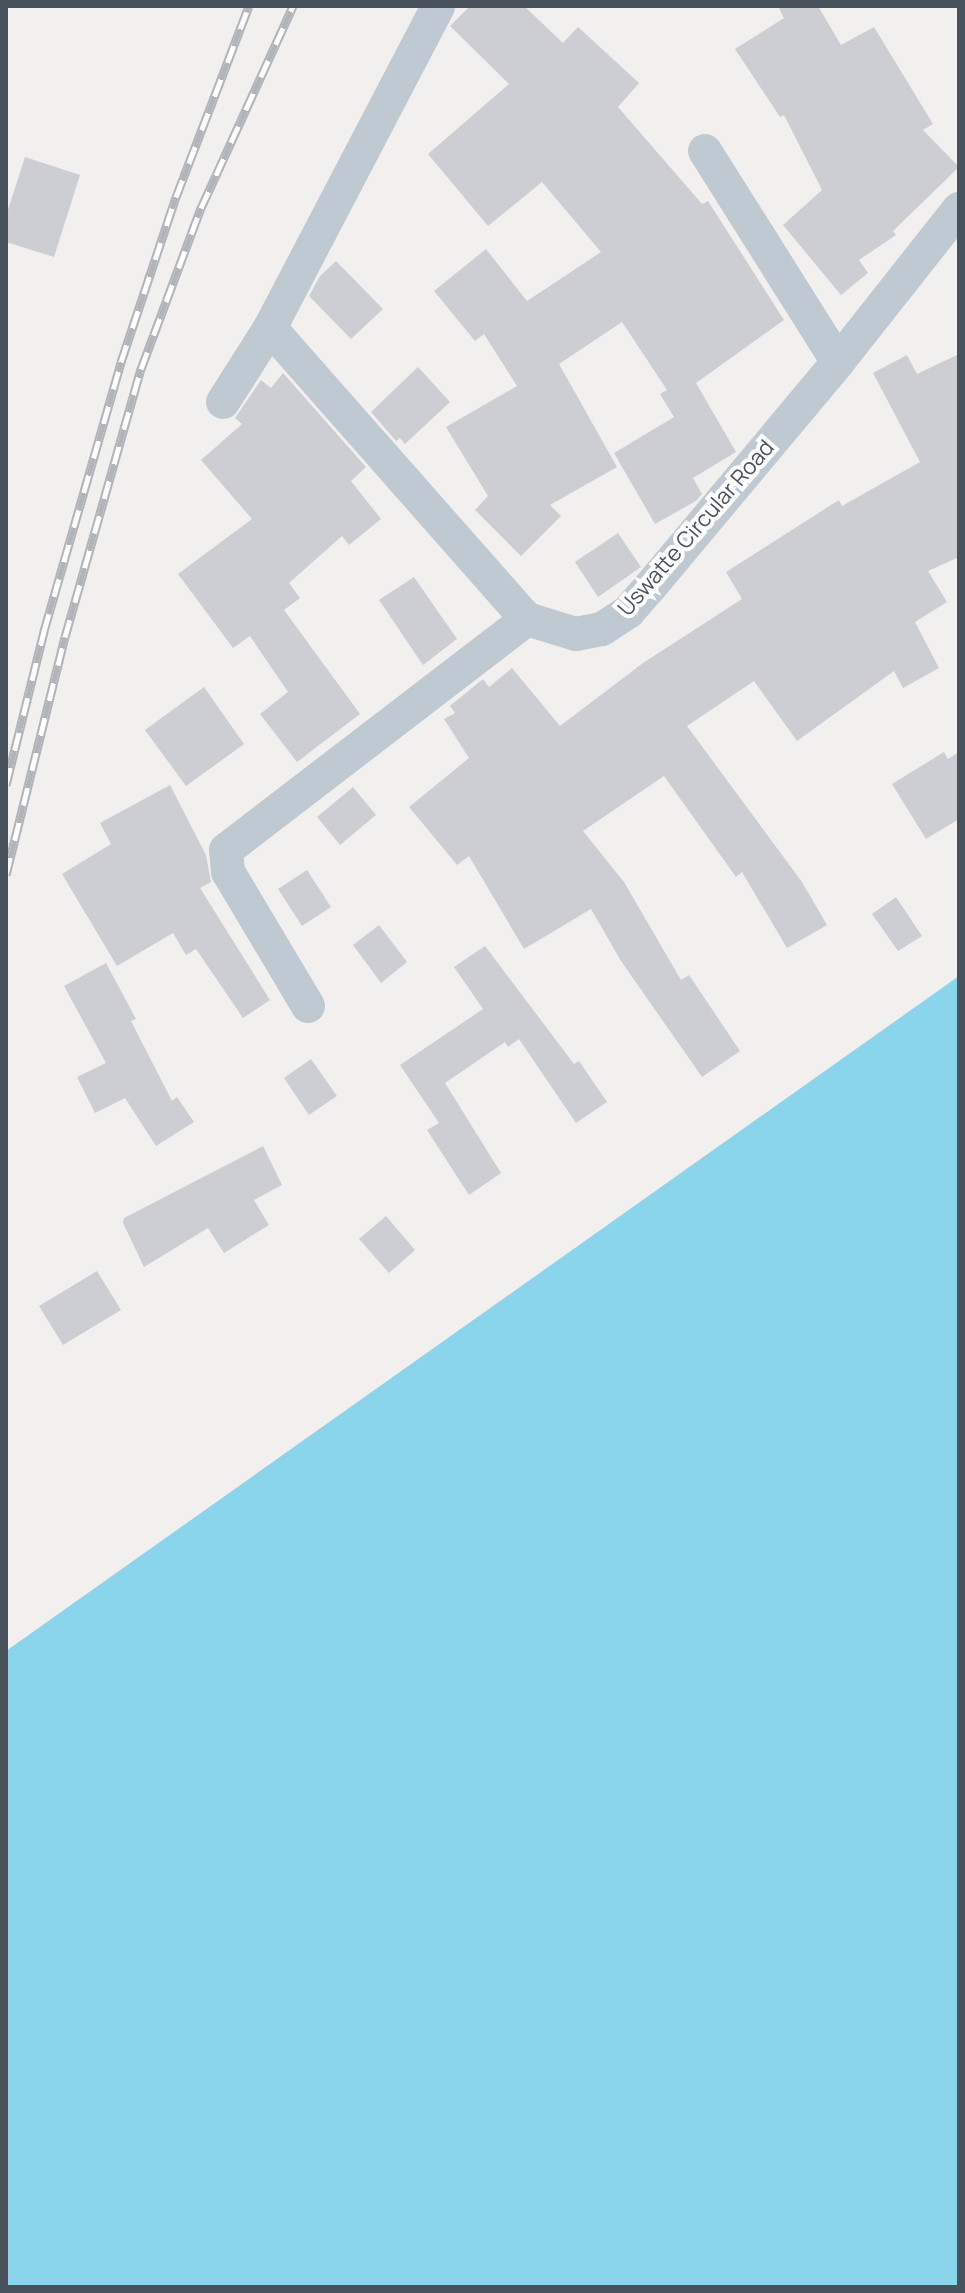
<!DOCTYPE html>
<style>
body{margin:0}
#map{position:relative;width:965px;height:2293px;overflow:hidden;background:#f2efef;font-family:Manrope,sans-serif}
div>[style]{position:absolute}
.water>*{inset:0;background:#8ad5ec}
.building>*{inset:0;background:#ccced4}
.minor>*{height:34px;margin:-17px;padding:0 17px;transform-origin:17px;border-radius:17px;background:#bfc9d1}
.rail>*{height:9px;margin-top:-4.5px;transform-origin:0;background:repeating-linear-gradient(90deg,#fff 0 18px,#b1b4b9 0 36px);box-sizing:border-box;border-block:2px solid #b1b4b9}
span{translate:-50% -50%;white-space:nowrap;text-align:center;line-height:1.15;-webkit-text-stroke:8px #fff;paint-order:stroke}
.street-label{font-size:22px;color:#47525c}
.frame{position:absolute;inset:0;border:8px solid #47525c;pointer-events:none}
</style>
<div id="map">
<div class="water">
<i style="clip-path:polygon(959px 976px,959px 2287px,6px 2287px,6px 1651px)"></i>
</div>
<div class="building">
<i style="clip-path:polygon(470px 6px,524px 6px,563px 43px,578px 27px,639px 83px,618px 107px,702px 204px,708px 201px,784px 320px,696px 383px,736px 452px,693px 478px,702px 494px,696px 501px,655px 524px,614px 453px,674px 417px,660px 394px,667px 390px,622px 322px,559px 364px,617px 467px,550px 505px,561px 516px,521px 556px,475px 510px,488px 496px,446px 427px,517px 386px,484px 334px,475px 341px,434px 291px,486px 249px,527px 301px,601px 252px,542px 182px,488px 226px,428px 154px,509px 84px,450px 26px)"></i>
<i style="clip-path:polygon(778px 6px,818px 6px,841px 45px,874px 27px,933px 124px,923px 130px,959px 167px,893px 231px,896px 235px,859px 260px,868px 273px,841px 295px,783px 225px,822px 190px,784px 115px,780px 117px,735px 49px,784px 18px)"></i>
<i style="clip-path:polygon(25px 157px,80px 175px,54px 257px,6px 242px,6px 216px)"></i>
<i style="clip-path:polygon(336px 261px,383px 309px,351px 339px,309px 296px,320px 276px)"></i>
<i style="clip-path:polygon(959px 354px,959px 557px,928px 571px,947px 602px,915px 622px,939px 668px,903px 688px,894px 671px,797px 741px,754px 681px,687px 726px,802px 882px,827px 925px,787px 948px,742px 872px,736px 877px,664px 776px,583px 831px,624px 882px,681px 980px,689px 975px,740px 1051px,702px 1077px,621px 961px,591px 909px,524px 949px,469px 856px,457px 865px,409px 807px,469px 758px,444px 719px,455px 713px,450px 706px,483px 679px,489px 687px,512px 668px,560px 726px,643px 663px,742px 599px,726px 572px,839px 500px,842px 506px,920px 462px,873px 373px,907px 355px,917px 374px)"></i>
<i style="clip-path:polygon(418px 367px,450px 402px,405px 444px,400px 438px,396px 441px,371px 412px)"></i>
<i style="clip-path:polygon(283px 373px,366px 467px,351px 481px,381px 519px,349px 545px,342px 536px,289px 583px,300px 598px,284px 610px,360px 714px,297px 762px,260px 714px,288px 692px,250px 636px,233px 648px,178px 574px,252px 519px,201px 460px,242px 424px,235px 418px,261px 380px,271px 388px)"></i>
<i style="clip-path:polygon(618px 533px,641px 567px,598px 597px,575px 562px)"></i>
<i style="clip-path:polygon(414px 577px,457px 639px,423px 665px,379px 600px)"></i>
<i style="clip-path:polygon(204px 687px,244px 744px,186px 786px,145px 730px)"></i>
<i style="clip-path:polygon(944px 752px,948px 759px,959px 752px,959px 819px,926px 839px,892px 784px)"></i>
<i style="clip-path:polygon(170px 785px,206px 855px,211px 882px,200px 888px,270px 1000px,243px 1018px,196px 949px,186px 955px,173px 933px,117px 966px,62px 874px,111px 844px,100px 823px)"></i>
<i style="clip-path:polygon(353px 787px,376px 815px,340px 845px,317px 817px)"></i>
<i style="clip-path:polygon(307px 870px,331px 907px,302px 926px,278px 889px)"></i>
<i style="clip-path:polygon(896px 897px,922px 936px,898px 951px,872px 914px)"></i>
<i style="clip-path:polygon(379px 925px,407px 962px,381px 983px,353px 945px)"></i>
<i style="clip-path:polygon(485px 946px,574px 1064px,579px 1061px,607px 1102px,576px 1123px,519px 1039px,508px 1047px,505px 1042px,445px 1083px,501px 1173px,469px 1195px,427px 1130px,439px 1123px,400px 1065px,483px 1009px,454px 967px)"></i>
<i style="clip-path:polygon(106px 963px,136px 1019px,131px 1021px,172px 1101px,177px 1097px,194px 1122px,156px 1146px,125px 1098px,95px 1113px,77px 1077px,106px 1063px,64px 986px)"></i>
<i style="clip-path:polygon(311px 1059px,337px 1096px,309px 1115px,284px 1078px)"></i>
<i style="clip-path:polygon(263px 1146px,282px 1185px,254px 1200px,269px 1225px,224px 1253px,208px 1228px,144px 1267px,123px 1223px,124px 1218px)"></i>
<i style="clip-path:polygon(386px 1216px,415px 1250px,389px 1273px,359px 1239px)"></i>
<i style="clip-path:polygon(97px 1271px,121px 1310px,63px 1345px,39px 1306px)"></i>
</div>
<div class="minor">
<i style="left:705px;top:151px;width:249px;rotate:57.8deg"></i>
<i style="left:270px;top:328px;width:388px;rotate:48.6deg"></i>
<i style="left:527px;top:619px;width:51px;rotate:17deg"></i>
<i style="left:576px;top:634px;width:26px;rotate:-11deg"></i>
<i style="left:602px;top:629px;width:31px;rotate:-33deg"></i>
<i style="left:628px;top:612px;width:33px;rotate:-49deg"></i>
<i style="left:650px;top:587px;width:293px;rotate:-50.1deg"></i>
<i style="left:838px;top:362px;width:195px;rotate:-51.7deg"></i>
<i style="left:223px;top:402px;width:88px;rotate:-57.6deg"></i>
<i style="left:270px;top:328px;width:363px;rotate:-62.4deg"></i>
<i style="left:308px;top:1006px;width:156px;rotate:-120.8deg"></i>
<i style="left:228px;top:872px;width:22px;rotate:-95deg"></i>
<i style="left:226px;top:850px;width:379px;rotate:-37.5deg"></i>
</div>
<div class="rail">
<i style="left:6px;top:785px;width:159px;rotate:-76.1deg"></i>
<i style="left:44px;top:631px;width:280px;rotate:-74deg"></i>
<i style="left:121px;top:362px;width:174px;rotate:-71.6deg"></i>
<i style="left:176px;top:197px;width:204px;rotate:-69.1deg"></i>
<i style="left:6px;top:875px;width:245px;rotate:-76.1deg"></i>
<i style="left:65px;top:637px;width:279px;rotate:-74.2deg"></i>
<i style="left:141px;top:369px;width:172px;rotate:-69.6deg"></i>
<i style="left:201px;top:208px;width:222px;rotate:-65.5deg"></i>
</div>
<div class="street-label">
<span style="left:696px;top:528px;rotate:-49deg">Uswatte Circular Road</span>
</div>
<div class="frame"></div>
</div>
